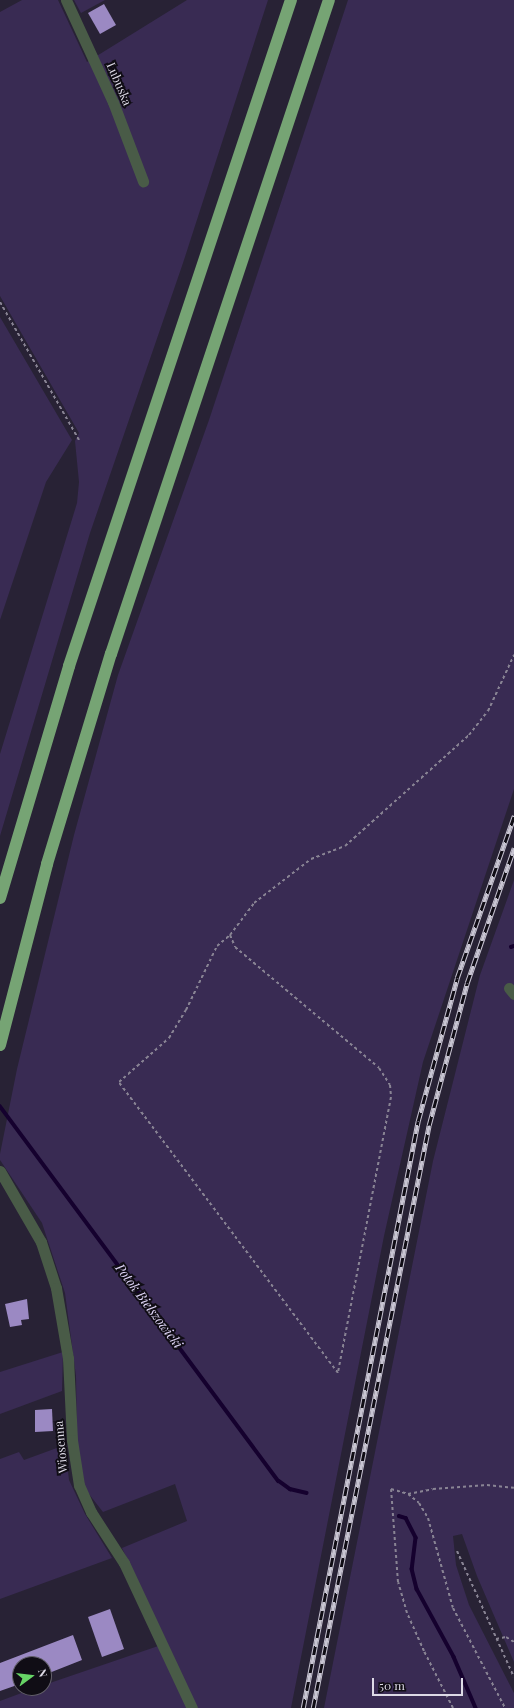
<!DOCTYPE html>
<style>
body{margin:0}
#map{position:relative;width:514px;height:1708px;overflow:hidden;background:#282235;font-family:"Playfair Display",serif}
div>[style]{position:absolute}
.green>*{inset:0;background:#392b53}
.stream>*{height:3.5px;margin:-1.75px;padding:0 1.75px;transform-origin:1.75px;border-radius:1.75px;background:#15012e}
.building>*{inset:0;background:#9b89c3}
.path>*{height:2px;margin-top:-1px;transform-origin:0;background:repeating-linear-gradient(90deg,#898494 0 3px,transparent 0 6px)}
.minor>*{height:11px;margin:-5.5px;padding:0 5.5px;transform-origin:5.5px;border-radius:5.5px;background:#495b47}
.motorway>*{height:12px;margin:-6px;padding:0 6px;transform-origin:6px;border-radius:6px;background:#76a474}
.rail>*{height:4.5px;margin-top:-2.25px;transform-origin:0;background:repeating-linear-gradient(90deg,#100d15 0 9px,#c8c5d2 0 18px);box-sizing:border-box;border-block:1px solid #c8c5d2}
span{translate:-50% -50%;white-space:nowrap;text-align:center;line-height:1.15;-webkit-text-stroke:4px #100d15;paint-order:stroke}
.street-label{font-size:12px;color:#dddae6}
.water-label{font-size:13px;color:#e1d7f9;font-style:italic}
.north{position:absolute;left:12px;top:1656px;width:40px;height:40px;box-sizing:border-box;background:#100d15;border:1px solid #625f69;border-radius:50%;rotate:75deg;font-size:11px;font-weight:700;line-height:16px;text-align:center;color:#dddae6}
.north::after{content:'';display:block;margin:auto;width:14px;height:18px;background:#67d466;clip-path:polygon(50% 0,100% 100%,50% 72%,0 100%)}
.scale{position:absolute;left:372px;top:1678px;width:91px;height:18px;box-sizing:border-box;border:2px solid #dddae6;border-top:0;padding-left:5px;font-size:12px;line-height:14px;white-space:nowrap;color:#dddae6;-webkit-text-stroke:3px #100d15;paint-order:stroke}
</style>
<div id="map">
<div class="green">
<i style="clip-path:polygon(22px 0,58px 0,87px 62px,187px 0,268px 0,183px 263px,90px 533px,0 836px,0 754px,77px 503px,79px 482px,75px 441px,79px 433px,0 296px,0 12px)"></i>
<i style="clip-path:polygon(74px 0,105px 0,81px 13px)"></i>
<i style="clip-path:polygon(348px 0,514px 0,514px 789px,423px 1062px,384px 1236px,291px 1708px,0 1708px,0 1701px,35px 1688px,44px 1688px,44px 1685px,167px 1643px,122px 1548px,187px 1521px,175px 1484px,103px 1512px,85px 1489px,77px 1441px,76px 1376px,65px 1293px,42px 1223px,0 1160px,0 1154px,17px 1069px,74px 835px,118px 675px,209px 420px)"></i>
<i style="clip-path:polygon(0 317px,72px 440px,46px 482px,0 620px)"></i>
<i style="clip-path:polygon(514px 880px,514px 1662px,477px 1576px,462px 1534px,453px 1536px,456px 1565px,469px 1605px,514px 1693px,514px 1708px,324px 1708px,433px 1161px,480px 975px)"></i>
<i style="clip-path:polygon(63px 1352px,62px 1391px,0 1414px,0 1372px)"></i>
<i style="clip-path:polygon(65px 1445px,69px 1480px,85px 1514px,112px 1558px,0 1599px,0 1459px,19px 1452px,24px 1460px)"></i>
</div>
<div class="stream">
<i style="left:511px;top:947px;width:3px;rotate:-18deg"></i>
<i style="left:0;top:1106px;width:467px;rotate:53.4deg"></i>
<i style="left:279px;top:1481px;width:14px;rotate:36deg"></i>
<i style="left:290px;top:1489px;width:17px;rotate:13deg"></i>
<i style="left:399px;top:1516px;width:7px;rotate:16deg"></i>
<i style="left:406px;top:1518px;width:22px;rotate:63deg"></i>
<i style="left:416px;top:1538px;width:31px;rotate:97deg"></i>
<i style="left:412px;top:1569px;width:21px;rotate:76deg"></i>
<i style="left:417px;top:1589px;width:77px;rotate:61.4deg"></i>
<i style="left:454px;top:1657px;width:56px;rotate:66.7deg"></i>
</div>
<div class="building">
<i style="clip-path:polygon(104px 4px,116px 25px,100px 34px,88px 13px)"></i>
<i style="clip-path:polygon(27px 1299px,29px 1319px,21px 1320px,22px 1325px,10px 1327px,5px 1304px)"></i>
<i style="clip-path:polygon(52px 1409px,53px 1431px,35px 1432px,35px 1410px)"></i>
<i style="clip-path:polygon(110px 1609px,124px 1649px,102px 1657px,88px 1617px)"></i>
<i style="clip-path:polygon(73px 1635px,82px 1660px,44px 1675px,44px 1664px,20px 1664px,20px 1684px,0 1691px,0 1663px)"></i>
</div>
<div class="path">
<i style="left:0;top:302px;width:159px;rotate:60.2deg"></i>
<i style="left:230px;top:935px;width:13px;rotate:67deg"></i>
<i style="left:235px;top:947px;width:188px;rotate:40deg"></i>
<i style="left:379px;top:1068px;width:20px;rotate:57deg"></i>
<i style="left:390px;top:1085px;width:12px;rotate:85deg"></i>
<i style="left:391px;top:1097px;width:281px;rotate:100.9deg"></i>
<i style="left:338px;top:1373px;width:364px;rotate:-127deg"></i>
<i style="left:119px;top:1082px;width:67px;rotate:-41.3deg"></i>
<i style="left:169px;top:1038px;width:33px;rotate:-59deg"></i>
<i style="left:186px;top:1010px;width:71px;rotate:-64.2deg"></i>
<i style="left:217px;top:946px;width:17px;rotate:-40deg"></i>
<i style="left:230px;top:935px;width:40px;rotate:-53deg"></i>
<i style="left:254px;top:903px;width:72px;rotate:-37.7deg"></i>
<i style="left:311px;top:859px;width:36px;rotate:-21deg"></i>
<i style="left:345px;top:846px;width:166px;rotate:-41.8deg"></i>
<i style="left:469px;top:735px;width:31px;rotate:-52deg"></i>
<i style="left:488px;top:711px;width:62px;rotate:-65.1deg"></i>
<i style="left:408px;top:1494px;width:25px;rotate:-11deg"></i>
<i style="left:433px;top:1489px;width:54px;rotate:-4.2deg"></i>
<i style="left:487px;top:1485px;width:27px;rotate:6deg"></i>
<i style="left:457px;top:1551px;width:138px;rotate:65.7deg"></i>
<i style="left:496px;top:1639px;width:10px;rotate:-11deg"></i>
<i style="left:506px;top:1637px;width:9px;rotate:32deg"></i>
<i style="left:453px;top:1708px;width:64px;rotate:-117deg"></i>
<i style="left:424px;top:1651px;width:42px;rotate:-114.1deg"></i>
<i style="left:407px;top:1613px;width:32px;rotate:-106deg"></i>
<i style="left:398px;top:1582px;width:93px;rotate:-94.3deg"></i>
<i style="left:391px;top:1489px;width:18px;rotate:16deg"></i>
<i style="left:408px;top:1494px;width:14px;rotate:39deg"></i>
<i style="left:419px;top:1503px;width:17px;rotate:59deg"></i>
<i style="left:428px;top:1518px;width:93px;rotate:74.5deg"></i>
<i style="left:453px;top:1608px;width:113px;rotate:62.5deg"></i>
</div>
<div class="minor">
<i style="left:66px;top:0;width:112px;rotate:65.3deg"></i>
<i style="left:113px;top:102px;width:85px;rotate:69.2deg"></i>
<i style="left:509px;top:988px;width:8px;rotate:50deg"></i>
<i style="left:0;top:1171px;width:82px;rotate:60deg"></i>
<i style="left:41px;top:1242px;width:48px;rotate:71.9deg"></i>
<i style="left:56px;top:1288px;width:71px;rotate:80.3deg"></i>
<i style="left:68px;top:1358px;width:82px;rotate:87.2deg"></i>
<i style="left:72px;top:1440px;width:46px;rotate:81.2deg"></i>
<i style="left:79px;top:1485px;width:30px;rotate:66deg"></i>
<i style="left:91px;top:1512px;width:61px;rotate:57.1deg"></i>
<i style="left:124px;top:1563px;width:160px;rotate:64.9deg"></i>
</div>
<div class="motorway">
<i style="left:0;top:898px;width:242px;rotate:-73.4deg"></i>
<i style="left:69px;top:666px;width:702px;rotate:-71.57deg"></i>
<i style="left:0;top:1045px;width:187px;rotate:-75.4deg"></i>
<i style="left:47px;top:864px;width:220px;rotate:-73.1deg"></i>
<i style="left:111px;top:654px;width:689px;rotate:-71.57deg"></i>
</div>
<div class="rail">
<i style="left:303px;top:1708px;width:598px;rotate:-78.92deg"></i>
<i style="left:418px;top:1121px;width:148px;rotate:-74.7deg"></i>
<i style="left:457px;top:978px;width:172px;rotate:-70.6deg"></i>
<i style="left:313px;top:1708px;width:594px;rotate:-78.75deg"></i>
<i style="left:429px;top:1125px;width:147px;rotate:-75deg"></i>
<i style="left:467px;top:983px;width:143px;rotate:-70.8deg"></i>
</div>
<div class="street-label">
<span style="left:119px;top:84px;rotate:67deg">Lubuska</span>
<span style="left:61px;top:1447px;rotate:-95deg">Wiosenna</span>
</div>
<div class="water-label">
<span style="left:149px;top:1306px;rotate:53deg">Potok Bielszowicki</span>
</div>
<div class="north">N</div>
<div class="scale">50 m</div>
</div>
